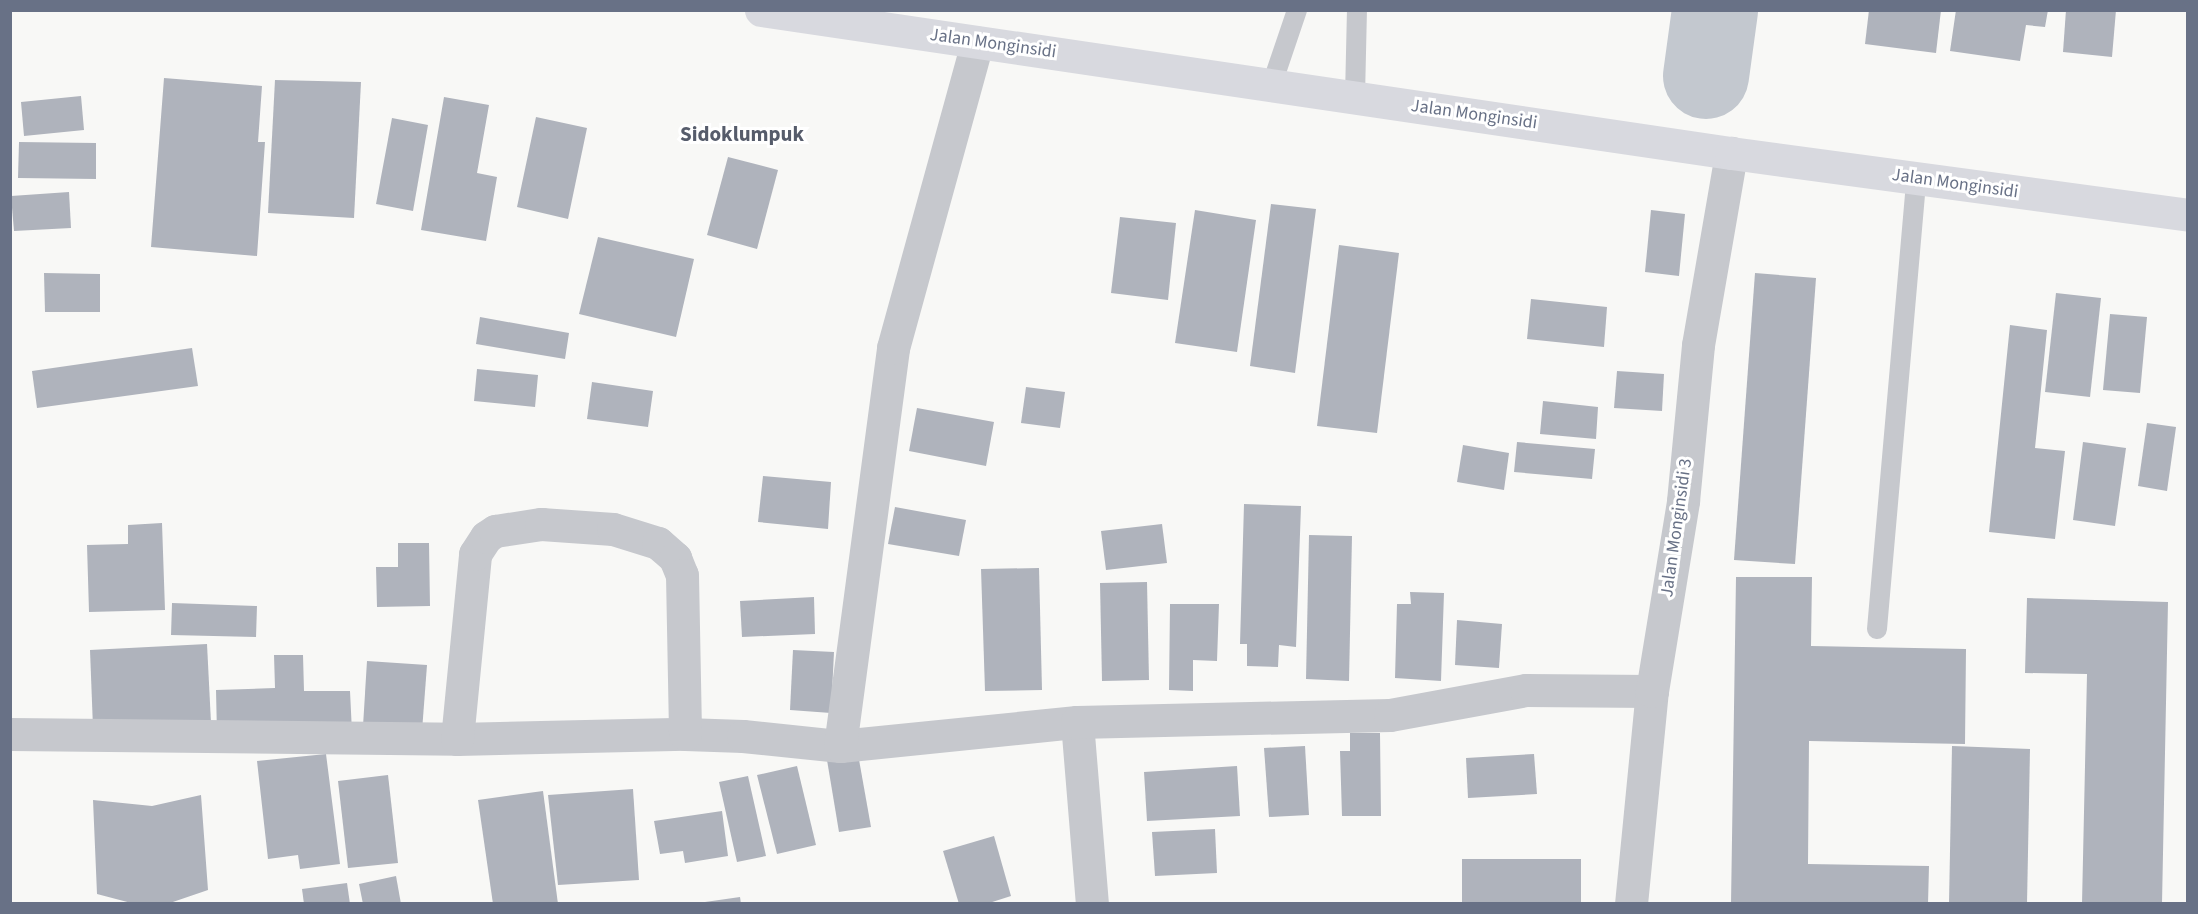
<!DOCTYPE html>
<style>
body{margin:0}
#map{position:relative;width:2198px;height:914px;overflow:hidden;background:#f8f8f6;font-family:"Source Sans 3",sans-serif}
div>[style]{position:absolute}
.river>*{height:86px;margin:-43px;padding:0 43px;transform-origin:43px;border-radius:43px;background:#c3c8cf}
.building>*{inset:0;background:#afb3bc}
.service>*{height:20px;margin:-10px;padding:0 10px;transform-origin:10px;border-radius:10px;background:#c6c8cd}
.minor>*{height:33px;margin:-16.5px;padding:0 16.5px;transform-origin:16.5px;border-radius:16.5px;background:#c6c8cd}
.secondary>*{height:33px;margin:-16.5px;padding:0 16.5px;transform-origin:16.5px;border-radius:16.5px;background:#d8d9df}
span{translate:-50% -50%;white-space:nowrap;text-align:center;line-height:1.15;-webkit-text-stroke:6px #fff;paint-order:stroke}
.street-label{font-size:18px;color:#687186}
.quarter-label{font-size:21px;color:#565c6b;font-weight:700}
.frame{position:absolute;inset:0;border:12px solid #687186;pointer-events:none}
</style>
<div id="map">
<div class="river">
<i style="left:1706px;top:76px;width:67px;rotate:-82.2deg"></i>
</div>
<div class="building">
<i style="clip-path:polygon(1869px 10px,1941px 10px,1936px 53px,1865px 44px)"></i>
<i style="clip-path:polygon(1956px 10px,2048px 10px,2045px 27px,2026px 25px,2020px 61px,1950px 51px)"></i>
<i style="clip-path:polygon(2066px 10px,2116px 10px,2112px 57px,2063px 52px)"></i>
<i style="clip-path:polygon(164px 78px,262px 86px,258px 142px,265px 142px,257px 256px,151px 247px)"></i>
<i style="clip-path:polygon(275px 80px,361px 82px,354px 218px,268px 213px)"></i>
<i style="clip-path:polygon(81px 96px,84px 130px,24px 136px,21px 102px)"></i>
<i style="clip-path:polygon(444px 97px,489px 105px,477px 173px,497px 177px,486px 241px,421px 230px)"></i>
<i style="clip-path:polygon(536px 117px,587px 128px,568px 219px,517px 207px)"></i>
<i style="clip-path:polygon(392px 118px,428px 125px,413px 211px,376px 204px)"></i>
<i style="clip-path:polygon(19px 142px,96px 143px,96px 179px,18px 178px)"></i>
<i style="clip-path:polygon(728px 157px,778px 170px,757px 249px,707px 235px)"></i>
<i style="clip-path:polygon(69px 192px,71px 228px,14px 231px,11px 196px)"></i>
<i style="clip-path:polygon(1271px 204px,1316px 209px,1295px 373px,1250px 366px)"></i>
<i style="clip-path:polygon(1195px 210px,1256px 220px,1237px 352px,1175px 343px)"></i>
<i style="clip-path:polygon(1651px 210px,1685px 214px,1679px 276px,1645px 272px)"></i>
<i style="clip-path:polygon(1120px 217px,1176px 223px,1168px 300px,1111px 293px)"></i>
<i style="clip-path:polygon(598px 237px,694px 259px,676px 337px,579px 314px)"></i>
<i style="clip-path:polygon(1339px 245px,1399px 253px,1377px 433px,1317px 426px)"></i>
<i style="clip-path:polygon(44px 273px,100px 274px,100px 312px,45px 312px)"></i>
<i style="clip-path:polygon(1755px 273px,1816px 278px,1795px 564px,1734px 560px)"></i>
<i style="clip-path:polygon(2056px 293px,2101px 298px,2090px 397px,2045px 392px)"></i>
<i style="clip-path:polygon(1531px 299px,1607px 307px,1604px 347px,1527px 339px)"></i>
<i style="clip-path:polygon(2110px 314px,2147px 317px,2140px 393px,2103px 390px)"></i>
<i style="clip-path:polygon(480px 317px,569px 333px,565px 359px,476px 344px)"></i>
<i style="clip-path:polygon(2010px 325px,2047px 330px,2035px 448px,2065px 451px,2055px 539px,1989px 532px)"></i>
<i style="clip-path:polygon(192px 348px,198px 386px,37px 408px,32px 371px)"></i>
<i style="clip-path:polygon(477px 369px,538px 375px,535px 407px,474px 401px)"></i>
<i style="clip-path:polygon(1617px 371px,1664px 374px,1662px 411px,1614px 408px)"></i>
<i style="clip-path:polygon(592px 382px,653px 391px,648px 427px,587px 419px)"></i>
<i style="clip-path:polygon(1026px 387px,1065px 392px,1060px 428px,1021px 423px)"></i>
<i style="clip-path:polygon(1543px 401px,1598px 407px,1596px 439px,1540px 434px)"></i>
<i style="clip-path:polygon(917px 408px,994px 422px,986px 466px,909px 451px)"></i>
<i style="clip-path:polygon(2147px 423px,2176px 427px,2167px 491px,2138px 486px)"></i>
<i style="clip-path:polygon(1517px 442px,1595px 449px,1592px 479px,1514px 472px)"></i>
<i style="clip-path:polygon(2083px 442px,2126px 448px,2115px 526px,2073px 520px)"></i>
<i style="clip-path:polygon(1463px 445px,1509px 453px,1504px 490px,1457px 482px)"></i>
<i style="clip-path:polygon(763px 476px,831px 482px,828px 529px,758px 522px)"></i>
<i style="clip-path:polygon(1244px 504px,1301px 506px,1296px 647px,1279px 645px,1278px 667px,1247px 666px,1247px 644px,1240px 644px)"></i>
<i style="clip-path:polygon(895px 507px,966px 520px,959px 556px,888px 544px)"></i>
<i style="clip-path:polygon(162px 523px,165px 610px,89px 612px,87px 545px,128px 544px,128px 525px)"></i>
<i style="clip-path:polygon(1162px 524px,1167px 563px,1106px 570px,1101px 531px)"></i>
<i style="clip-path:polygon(1309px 535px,1352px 536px,1349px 681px,1306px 679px)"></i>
<i style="clip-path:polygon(398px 543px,429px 543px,430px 606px,377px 607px,376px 567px,398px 567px)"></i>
<i style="clip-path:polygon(1039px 568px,1042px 690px,985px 691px,981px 569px)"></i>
<i style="clip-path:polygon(1736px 577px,1812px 577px,1811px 646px,1966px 649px,1965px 744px,1809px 741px,1808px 864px,1929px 866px,1928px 904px,1731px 904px)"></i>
<i style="clip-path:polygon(1147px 582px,1149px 680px,1102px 681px,1100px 583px)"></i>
<i style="clip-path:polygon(1410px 592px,1444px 593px,1441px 681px,1395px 678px,1397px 604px,1411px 604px)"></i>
<i style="clip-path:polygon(814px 597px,815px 634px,742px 637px,740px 601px)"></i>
<i style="clip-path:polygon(2027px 598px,2168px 602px,2162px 904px,2082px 904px,2087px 674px,2025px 673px)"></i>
<i style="clip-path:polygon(172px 603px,257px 606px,256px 637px,171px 635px)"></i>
<i style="clip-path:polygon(1170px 604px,1219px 604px,1217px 661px,1193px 660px,1193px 691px,1169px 690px)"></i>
<i style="clip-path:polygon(1457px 620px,1502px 624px,1499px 668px,1455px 665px)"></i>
<i style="clip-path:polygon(207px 644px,211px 723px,93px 728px,90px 650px)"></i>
<i style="clip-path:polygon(793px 650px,834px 652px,831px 713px,790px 710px)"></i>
<i style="clip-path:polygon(274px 655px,303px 655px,304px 691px,350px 691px,352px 732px,217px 735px,216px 690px,275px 688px)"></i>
<i style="clip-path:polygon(367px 661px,427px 665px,422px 731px,363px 726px)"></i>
<i style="clip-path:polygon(1350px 733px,1380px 733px,1381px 816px,1342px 816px,1340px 751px,1350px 751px)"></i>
<i style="clip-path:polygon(1305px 746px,1309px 815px,1269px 817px,1264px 748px)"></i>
<i style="clip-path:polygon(1952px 746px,2030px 749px,2027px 904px,1949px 904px)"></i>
<i style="clip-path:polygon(326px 754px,340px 864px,300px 869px,298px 855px,268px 859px,257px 761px)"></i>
<i style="clip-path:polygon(858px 754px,871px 827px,839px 832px,827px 760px)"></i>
<i style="clip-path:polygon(1534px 754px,1537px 794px,1468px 798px,1466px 758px)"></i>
<i style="clip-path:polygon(797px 766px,816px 845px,777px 854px,757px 775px)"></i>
<i style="clip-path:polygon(1237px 766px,1240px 816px,1147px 821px,1144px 772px)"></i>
<i style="clip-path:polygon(388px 775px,398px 863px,348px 868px,338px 781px)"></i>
<i style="clip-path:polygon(748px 776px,766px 856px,737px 862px,719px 782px)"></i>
<i style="clip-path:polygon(633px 789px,639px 880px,558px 885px,548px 795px)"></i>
<i style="clip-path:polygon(543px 791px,558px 904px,493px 904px,478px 800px)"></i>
<i style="clip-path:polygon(201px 795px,208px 890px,167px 904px,135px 904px,97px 894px,93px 800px,152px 806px)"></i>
<i style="clip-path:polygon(722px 811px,728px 856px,685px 863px,683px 851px,660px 854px,654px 821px)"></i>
<i style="clip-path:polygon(1215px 829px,1217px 873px,1155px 876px,1152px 832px)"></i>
<i style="clip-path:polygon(994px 836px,1011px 896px,986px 904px,959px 904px,943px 851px)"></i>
<i style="clip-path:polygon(1462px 859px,1581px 859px,1581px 904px,1462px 904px)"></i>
<i style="clip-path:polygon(396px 876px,401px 904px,363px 904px,359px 884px)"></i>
<i style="clip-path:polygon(347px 883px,350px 904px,304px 904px,302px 889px)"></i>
<i style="clip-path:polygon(740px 897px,741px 904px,705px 904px,705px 902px)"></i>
</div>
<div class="service">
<i style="left:1272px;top:84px;width:78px;rotate:-71.3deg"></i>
<i style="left:1355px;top:97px;width:87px;rotate:-88.7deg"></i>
<i style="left:1877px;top:629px;width:452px;rotate:-85deg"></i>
</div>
<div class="minor">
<i style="left:1077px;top:722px;width:183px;rotate:85.3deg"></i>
<i style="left:10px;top:734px;width:447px;rotate:0.6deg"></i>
<i style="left:457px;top:739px;width:228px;rotate:-1.3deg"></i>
<i style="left:685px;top:734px;width:58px;rotate:2deg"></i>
<i style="left:743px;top:736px;width:98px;rotate:5.9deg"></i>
<i style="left:840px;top:746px;width:238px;rotate:-5.8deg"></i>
<i style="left:1077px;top:722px;width:313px;rotate:-1.3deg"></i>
<i style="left:1390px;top:715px;width:138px;rotate:-10.4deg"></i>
<i style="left:1526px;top:690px;width:126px;rotate:0.5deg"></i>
<i style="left:457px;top:739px;width:186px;rotate:-84.4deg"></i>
<i style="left:475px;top:554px;width:20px;rotate:-57deg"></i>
<i style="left:486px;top:537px;width:11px;rotate:-34deg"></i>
<i style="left:495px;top:531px;width:47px;rotate:-8.7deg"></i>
<i style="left:541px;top:524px;width:72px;rotate:4deg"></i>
<i style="left:613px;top:529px;width:47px;rotate:17.3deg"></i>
<i style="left:658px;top:543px;width:23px;rotate:41deg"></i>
<i style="left:675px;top:558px;width:18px;rotate:68deg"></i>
<i style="left:682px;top:575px;width:159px;rotate:88.9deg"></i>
<i style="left:840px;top:746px;width:402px;rotate:-82.4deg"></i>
<i style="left:893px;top:348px;width:317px;rotate:-74.6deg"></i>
<i style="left:1631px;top:904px;width:214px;rotate:-84.4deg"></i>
<i style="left:1652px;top:691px;width:193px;rotate:-80.7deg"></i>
<i style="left:1683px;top:501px;width:157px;rotate:-84.5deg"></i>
<i style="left:1698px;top:345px;width:195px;rotate:-80.2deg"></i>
</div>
<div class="secondary">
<i style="left:761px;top:10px;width:980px;rotate:8.39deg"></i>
<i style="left:1731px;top:153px;width:461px;rotate:7.7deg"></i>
</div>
<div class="street-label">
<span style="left:993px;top:44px;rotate:8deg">Jalan Monginsidi</span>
<span style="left:1474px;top:115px;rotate:8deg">Jalan Monginsidi</span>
<span style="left:1955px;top:184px;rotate:8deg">Jalan Monginsidi</span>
<span style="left:1677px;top:528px;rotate:-82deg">Jalan Monginsidi 3</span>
</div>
<div class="quarter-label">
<span style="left:742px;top:134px">Sidoklumpuk</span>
</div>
<div class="frame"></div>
</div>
